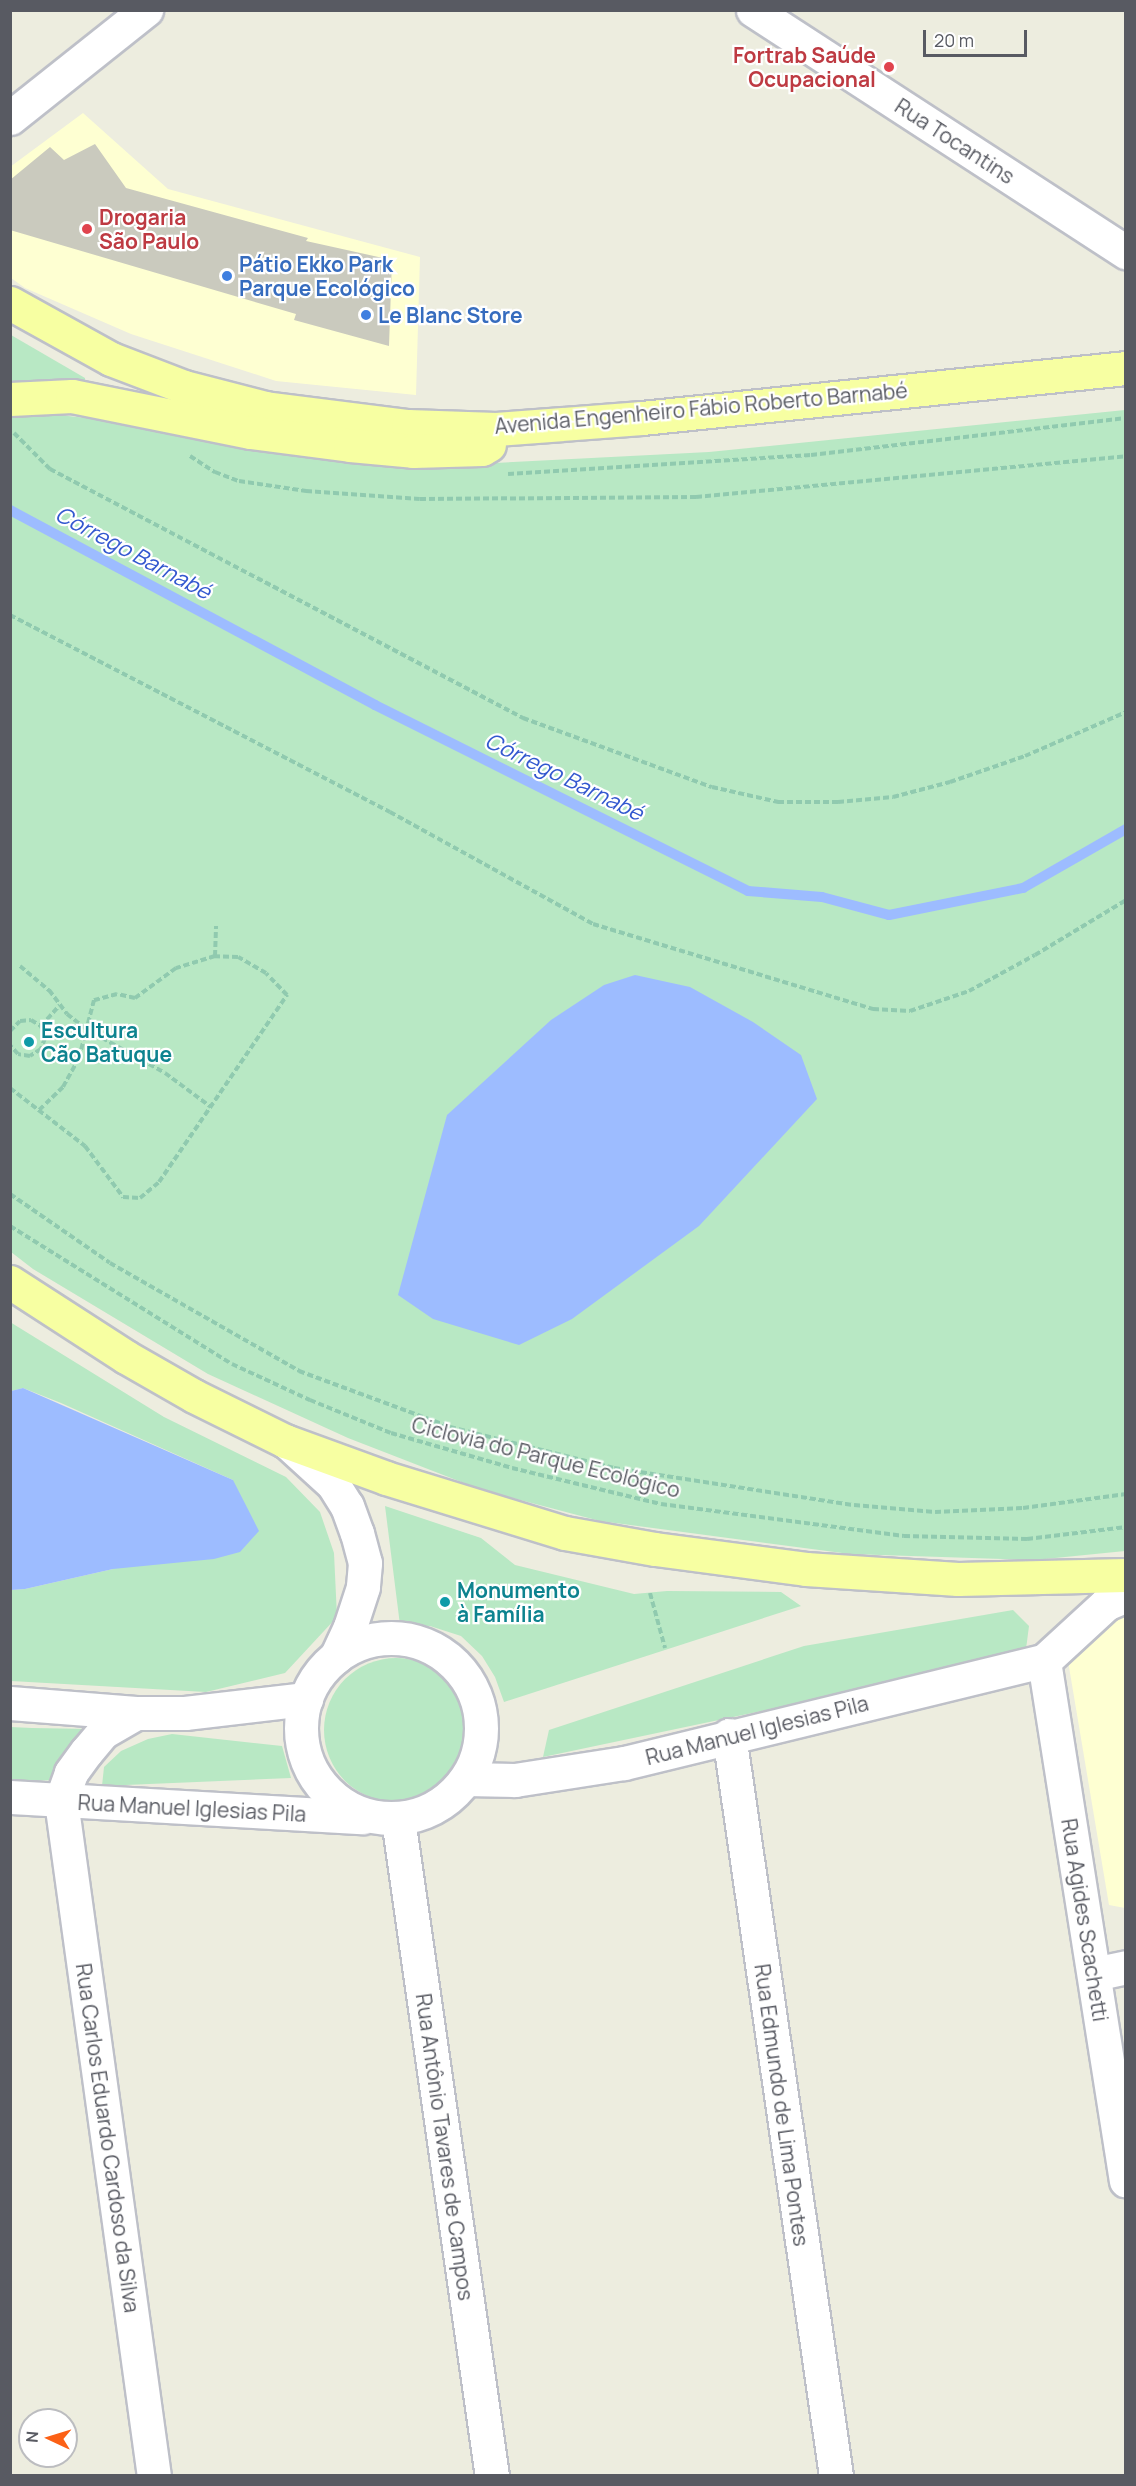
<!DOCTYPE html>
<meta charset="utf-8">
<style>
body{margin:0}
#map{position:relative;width:1136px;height:2486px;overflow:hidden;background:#ededdf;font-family:Manrope,sans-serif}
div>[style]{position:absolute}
.commercial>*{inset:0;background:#feffd2}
.green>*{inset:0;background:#b8e8c4}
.round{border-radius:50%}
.water>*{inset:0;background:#9dbcff}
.stream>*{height:10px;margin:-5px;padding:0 5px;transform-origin:5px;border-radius:5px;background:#9dbcff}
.building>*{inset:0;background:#cacabe}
.path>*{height:4px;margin-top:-2px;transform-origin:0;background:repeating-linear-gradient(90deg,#90caaf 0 6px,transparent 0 9px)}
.roads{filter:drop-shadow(2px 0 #bec0c8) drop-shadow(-2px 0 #bec0c8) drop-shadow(0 2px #bec0c8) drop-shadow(0 -2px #bec0c8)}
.minor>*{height:33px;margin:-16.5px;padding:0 16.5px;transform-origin:16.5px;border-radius:16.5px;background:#fff}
.tertiary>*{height:33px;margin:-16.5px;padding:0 16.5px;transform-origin:16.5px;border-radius:16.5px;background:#fff}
.tertiary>.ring{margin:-16.5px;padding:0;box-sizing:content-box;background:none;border:33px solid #fff;border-radius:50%}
.primary>*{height:33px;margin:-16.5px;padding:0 16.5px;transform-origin:16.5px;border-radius:16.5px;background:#f7ffa2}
.dots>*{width:16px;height:16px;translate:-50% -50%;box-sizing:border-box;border:3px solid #fff;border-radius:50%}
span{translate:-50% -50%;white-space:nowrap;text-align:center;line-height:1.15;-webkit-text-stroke:4.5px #fff;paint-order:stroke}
.health-label{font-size:21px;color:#be3a42;font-weight:700}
.right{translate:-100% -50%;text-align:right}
.left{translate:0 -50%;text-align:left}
.street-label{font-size:21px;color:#585a62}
.shop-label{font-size:21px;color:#366cbe;font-weight:700}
.culture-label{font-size:21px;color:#0d838f;font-weight:700}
.water-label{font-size:22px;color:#3358cf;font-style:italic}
.frame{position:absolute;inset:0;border:12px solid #585a62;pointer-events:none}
.north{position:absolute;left:18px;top:2408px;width:60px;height:60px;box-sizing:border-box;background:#fff;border:2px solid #bcbdc0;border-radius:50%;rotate:274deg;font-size:16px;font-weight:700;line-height:24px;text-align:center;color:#585a62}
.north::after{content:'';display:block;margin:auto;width:21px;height:27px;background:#fc6116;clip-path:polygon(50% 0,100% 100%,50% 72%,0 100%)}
.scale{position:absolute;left:923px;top:30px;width:104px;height:27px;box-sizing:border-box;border:3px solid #585a62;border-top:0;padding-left:8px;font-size:18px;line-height:21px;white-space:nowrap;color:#585a62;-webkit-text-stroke:4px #fff;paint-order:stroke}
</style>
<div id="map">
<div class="commercial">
<i style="clip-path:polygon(83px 113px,168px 189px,420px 257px,416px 395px,276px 381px,131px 334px,25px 288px,11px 278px,10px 167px)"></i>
<i style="clip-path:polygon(1125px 1610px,1125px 1908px,1109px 1905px,1067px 1655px)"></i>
</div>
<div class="green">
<i style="clip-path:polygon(11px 335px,85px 378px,85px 385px,11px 382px)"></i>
<i style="clip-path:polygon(1125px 410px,1125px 1551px,1035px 1560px,850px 1554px,600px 1521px,482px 1490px,348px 1438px,208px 1374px,33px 1269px,11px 1252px,11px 418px,50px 414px,104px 420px,228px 445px,366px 463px,476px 464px,709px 452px)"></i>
<i style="clip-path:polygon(10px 1322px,164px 1417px,286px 1477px,320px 1512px,334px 1553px,337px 1617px,285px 1673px,206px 1692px,11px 1681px,11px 1590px,25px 1589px,113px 1569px,233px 1480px,61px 1403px,23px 1388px,11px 1391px)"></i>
<i style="clip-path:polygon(385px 1506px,481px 1538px,515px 1565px,634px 1594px,667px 1591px,781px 1592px,801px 1606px,504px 1702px,495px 1677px,482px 1656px,461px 1636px,430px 1626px,400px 1625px)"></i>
<i style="clip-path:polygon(1013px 1610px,1029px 1626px,1026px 1649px,1004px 1660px,543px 1757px,549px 1730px,804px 1646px)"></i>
<i class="round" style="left:324px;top:1658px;width:144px;height:144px"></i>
<i style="clip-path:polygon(10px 1727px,32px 1728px,91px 1729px,54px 1780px,11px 1782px)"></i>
<i style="clip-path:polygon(172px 1734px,282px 1746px,291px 1778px,102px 1786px,104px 1767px,121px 1751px,148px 1739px)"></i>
</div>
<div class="water">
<i style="clip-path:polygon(635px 975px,690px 987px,753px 1022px,801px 1055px,817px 1099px,699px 1226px,572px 1319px,519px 1345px,433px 1319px,398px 1295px,447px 1115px,551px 1020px,604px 985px)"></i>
<i style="clip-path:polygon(23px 1388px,233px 1480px,259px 1531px,240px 1552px,214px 1559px,113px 1569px,25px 1589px,11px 1590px,11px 1391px)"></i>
</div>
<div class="stream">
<i style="left:10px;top:510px;width:414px;rotate:28.1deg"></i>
<i style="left:375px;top:705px;width:417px;rotate:26.5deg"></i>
<i style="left:748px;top:891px;width:74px;rotate:4.6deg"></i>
<i style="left:822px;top:897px;width:69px;rotate:15deg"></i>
<i style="left:889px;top:915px;width:137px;rotate:-11.4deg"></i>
<i style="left:1023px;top:888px;width:119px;rotate:-29.8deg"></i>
</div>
<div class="building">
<i style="clip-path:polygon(95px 144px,126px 188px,308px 238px,306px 241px,392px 260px,389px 346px,294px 320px,296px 314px,10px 230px,10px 180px,50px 147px,64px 160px)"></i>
</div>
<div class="path">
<i style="left:14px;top:433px;width:51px;rotate:45deg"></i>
<i style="left:50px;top:469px;width:535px;rotate:27.76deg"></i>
<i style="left:523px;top:718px;width:201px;rotate:20.1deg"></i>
<i style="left:712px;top:787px;width:68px;rotate:12.8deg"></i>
<i style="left:778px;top:802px;width:60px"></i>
<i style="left:838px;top:802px;width:55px;rotate:-5.2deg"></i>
<i style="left:893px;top:797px;width:59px;rotate:-14.7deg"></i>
<i style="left:950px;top:782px;width:79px;rotate:-19.1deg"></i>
<i style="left:1025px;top:756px;width:110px;rotate:-23.5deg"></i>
<i style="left:190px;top:456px;width:30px;rotate:33deg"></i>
<i style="left:215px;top:472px;width:26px;rotate:21deg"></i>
<i style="left:239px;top:481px;width:68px;rotate:8.5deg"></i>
<i style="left:306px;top:491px;width:114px;rotate:4deg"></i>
<i style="left:420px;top:499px;width:276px;rotate:-0.4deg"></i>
<i style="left:696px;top:497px;width:432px;rotate:-5.4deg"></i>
<i style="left:508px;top:474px;width:304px;rotate:-3.6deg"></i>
<i style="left:811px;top:455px;width:317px;rotate:-6.7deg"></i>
<i style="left:10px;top:615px;width:428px;rotate:27.4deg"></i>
<i style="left:390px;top:812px;width:232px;rotate:28.9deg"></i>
<i style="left:593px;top:924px;width:293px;rotate:16.9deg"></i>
<i style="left:873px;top:1009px;width:37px;rotate:3deg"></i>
<i style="left:910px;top:1011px;width:62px;rotate:-18.7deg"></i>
<i style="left:969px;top:991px;width:75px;rotate:-28.6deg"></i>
<i style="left:1035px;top:955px;width:106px;rotate:-31.1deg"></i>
<i style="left:215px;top:956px;width:30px;rotate:-88deg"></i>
<i style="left:20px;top:966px;width:38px;rotate:40deg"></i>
<i style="left:49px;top:990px;width:30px;rotate:53deg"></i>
<i style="left:67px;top:1014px;width:24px;rotate:38deg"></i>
<i style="left:86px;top:1029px;width:90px;rotate:29.1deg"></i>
<i style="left:165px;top:1073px;width:57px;rotate:36.5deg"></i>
<i style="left:41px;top:1026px;width:28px;rotate:-48deg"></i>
<i style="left:10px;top:1031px;width:14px;rotate:-45deg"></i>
<i style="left:20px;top:1021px;width:11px;rotate:-5deg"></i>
<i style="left:31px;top:1020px;width:12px;rotate:31deg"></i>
<i style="left:41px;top:1026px;width:13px;rotate:72deg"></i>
<i style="left:45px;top:1038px;width:12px;rotate:110deg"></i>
<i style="left:41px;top:1049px;width:13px;rotate:148deg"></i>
<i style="left:30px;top:1056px;width:12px;rotate:-171deg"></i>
<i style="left:18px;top:1054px;width:12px;rotate:-132deg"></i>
<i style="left:10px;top:1088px;width:95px;rotate:37.7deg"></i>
<i style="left:85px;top:1146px;width:64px;rotate:53.3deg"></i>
<i style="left:123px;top:1197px;width:17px;rotate:3deg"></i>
<i style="left:140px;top:1198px;width:25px;rotate:-40deg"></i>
<i style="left:159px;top:1182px;width:227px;rotate:-55.6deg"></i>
<i style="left:287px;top:995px;width:30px;rotate:-134deg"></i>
<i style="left:266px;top:973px;width:32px;rotate:-150deg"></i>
<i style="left:238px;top:957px;width:23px;rotate:-178deg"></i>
<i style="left:215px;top:956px;width:41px;rotate:162.9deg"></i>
<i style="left:176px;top:968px;width:51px;rotate:143.8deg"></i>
<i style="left:135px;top:998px;width:18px;rotate:-167deg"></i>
<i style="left:117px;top:994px;width:24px;rotate:165deg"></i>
<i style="left:94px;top:1000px;width:60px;rotate:104.5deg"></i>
<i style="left:79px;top:1058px;width:33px;rotate:119deg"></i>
<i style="left:63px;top:1087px;width:33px;rotate:136deg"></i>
<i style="left:10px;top:1194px;width:121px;rotate:34.6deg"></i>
<i style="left:110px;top:1263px;width:218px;rotate:29.7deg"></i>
<i style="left:299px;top:1371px;width:161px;rotate:20.3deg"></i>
<i style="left:450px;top:1427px;width:169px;rotate:14deg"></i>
<i style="left:614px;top:1468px;width:243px;rotate:8.8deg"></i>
<i style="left:854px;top:1505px;width:81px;rotate:4.9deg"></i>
<i style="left:935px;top:1512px;width:88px;rotate:-2.6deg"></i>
<i style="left:1023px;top:1508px;width:104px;rotate:-7.7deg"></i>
<i style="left:10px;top:1226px;width:261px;rotate:31.9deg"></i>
<i style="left:232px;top:1364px;width:86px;rotate:24.8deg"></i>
<i style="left:310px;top:1400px;width:87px;rotate:22.2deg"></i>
<i style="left:391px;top:1433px;width:126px;rotate:16.1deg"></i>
<i style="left:512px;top:1468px;width:153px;rotate:13.6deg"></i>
<i style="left:661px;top:1504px;width:245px;rotate:7.5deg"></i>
<i style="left:904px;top:1536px;width:123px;rotate:1.4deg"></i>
<i style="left:1027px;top:1539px;width:100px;rotate:-6.9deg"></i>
<i style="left:650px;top:1593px;width:57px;rotate:74.7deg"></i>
</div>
<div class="roads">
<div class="minor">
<i style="left:753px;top:10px;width:445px;rotate:33deg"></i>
<i style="left:1044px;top:1661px;width:526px;rotate:81.04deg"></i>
<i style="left:136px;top:1713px;width:38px;rotate:150deg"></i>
<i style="left:103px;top:1732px;width:26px;rotate:130deg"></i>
<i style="left:86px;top:1752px;width:26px;rotate:126deg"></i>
<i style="left:71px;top:1773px;width:30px;rotate:110deg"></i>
<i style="left:61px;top:1801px;width:681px;rotate:82.16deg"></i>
<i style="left:729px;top:1735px;width:749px;rotate:81.78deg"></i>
<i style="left:398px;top:1819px;width:664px;rotate:81.86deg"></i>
<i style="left:1094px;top:1974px;width:33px;rotate:-12deg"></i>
</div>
<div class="tertiary">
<i style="left:10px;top:118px;width:174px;rotate:-38.5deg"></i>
<i style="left:287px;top:1442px;width:62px;rotate:42.4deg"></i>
<i style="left:333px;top:1484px;width:26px;rotate:58deg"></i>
<i style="left:347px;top:1506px;width:29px;rotate:70deg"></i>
<i style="left:357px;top:1533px;width:31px;rotate:75deg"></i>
<i style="left:365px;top:1563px;width:24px;rotate:95deg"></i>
<i style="left:363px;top:1587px;width:42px;rotate:108deg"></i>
<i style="left:350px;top:1627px;width:33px;rotate:115deg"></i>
<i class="ring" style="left:301px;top:1638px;width:147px;height:147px"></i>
<i style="left:10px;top:1703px;width:126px;rotate:4.5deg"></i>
<i style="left:136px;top:1713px;width:49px"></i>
<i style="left:185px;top:1713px;width:122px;rotate:-6.6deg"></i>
<i style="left:466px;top:1779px;width:49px;rotate:1.2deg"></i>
<i style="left:515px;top:1780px;width:110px;rotate:-8.9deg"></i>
<i style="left:624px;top:1763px;width:432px;rotate:-13.7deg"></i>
<i style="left:1044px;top:1661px;width:84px;rotate:-42.6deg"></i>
<i style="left:1106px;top:1604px;width:22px;rotate:-24deg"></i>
<i style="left:10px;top:1797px;width:353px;rotate:3.3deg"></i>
</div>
<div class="primary">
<i style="left:10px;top:303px;width:115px;rotate:29deg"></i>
<i style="left:111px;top:359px;width:78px;rotate:21deg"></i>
<i style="left:184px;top:387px;width:84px;rotate:14.5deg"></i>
<i style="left:265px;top:408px;width:144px;rotate:7.2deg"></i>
<i style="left:408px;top:426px;width:88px;rotate:2deg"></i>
<i style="left:496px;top:429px;width:146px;rotate:-4.3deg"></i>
<i style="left:642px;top:418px;width:487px;rotate:-5.9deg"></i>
<i style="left:10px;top:399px;width:62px;rotate:-2.8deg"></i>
<i style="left:72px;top:396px;width:182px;rotate:11.4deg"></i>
<i style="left:250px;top:432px;width:101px;rotate:7.4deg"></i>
<i style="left:350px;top:445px;width:63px;rotate:5.4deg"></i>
<i style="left:413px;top:451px;width:69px;rotate:-1.7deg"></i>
<i style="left:482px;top:449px;width:8px;rotate:-30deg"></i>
<i style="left:10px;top:1282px;width:138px;rotate:32.9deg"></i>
<i style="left:126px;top:1357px;width:78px;rotate:29.8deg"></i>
<i style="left:194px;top:1396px;width:102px;rotate:26.3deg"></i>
<i style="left:285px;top:1441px;width:108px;rotate:20.1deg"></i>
<i style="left:386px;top:1478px;width:187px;rotate:17.1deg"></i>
<i style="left:565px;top:1533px;width:91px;rotate:10.1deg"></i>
<i style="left:655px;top:1549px;width:152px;rotate:7.5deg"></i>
<i style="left:806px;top:1569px;width:152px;rotate:3.8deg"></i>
<i style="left:958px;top:1579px;width:168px;rotate:-1.4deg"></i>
</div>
</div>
<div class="dots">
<i style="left:889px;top:67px;background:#e0444e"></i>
<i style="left:87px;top:229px;background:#e0444e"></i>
<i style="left:227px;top:276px;background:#3f7fe0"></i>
<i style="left:366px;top:315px;background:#3f7fe0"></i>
<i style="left:29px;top:1042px;background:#0f9aa8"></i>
<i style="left:445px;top:1602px;background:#0f9aa8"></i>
</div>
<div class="health-label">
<span class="right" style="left:876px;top:67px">Fortrab Saúde<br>Ocupacional</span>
<span class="left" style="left:99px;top:229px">Drogaria<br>São Paulo</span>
</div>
<div class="street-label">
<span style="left:955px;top:141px;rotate:33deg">Rua Tocantins</span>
<span style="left:701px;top:408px;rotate:-5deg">Avenida Engenheiro Fábio Roberto Barnabé</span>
<span style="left:546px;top:1457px;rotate:14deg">Ciclovia do Parque Ecológico</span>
<span style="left:757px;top:1730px;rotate:-14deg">Rua Manuel Iglesias Pila</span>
<span style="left:192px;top:1808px;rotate:3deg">Rua Manuel Iglesias Pila</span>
<span style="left:1085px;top:1920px;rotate:81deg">Rua Agides Scachetti</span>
<span style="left:782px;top:2105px;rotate:82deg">Rua Edmundo de Lima Pontes</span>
<span style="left:108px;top:2138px;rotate:82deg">Rua Carlos Eduardo Cardoso da Silva</span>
<span style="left:445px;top:2147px;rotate:82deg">Rua Antônio Tavares de Campos</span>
</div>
<div class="shop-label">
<span class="left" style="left:239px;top:276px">Pátio Ekko Park<br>Parque Ecológico</span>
<span class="left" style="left:378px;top:315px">Le Blanc Store</span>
</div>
<div class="culture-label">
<span class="left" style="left:41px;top:1042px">Escultura<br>Cão Batuque</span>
<span class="left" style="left:457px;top:1602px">Monumento<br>à Família</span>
</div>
<div class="water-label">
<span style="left:133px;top:553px;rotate:28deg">Córrego Barnabé</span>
<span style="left:564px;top:777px;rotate:26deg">Córrego Barnabé</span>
</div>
<div class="frame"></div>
<div class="north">N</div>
<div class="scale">20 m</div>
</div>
